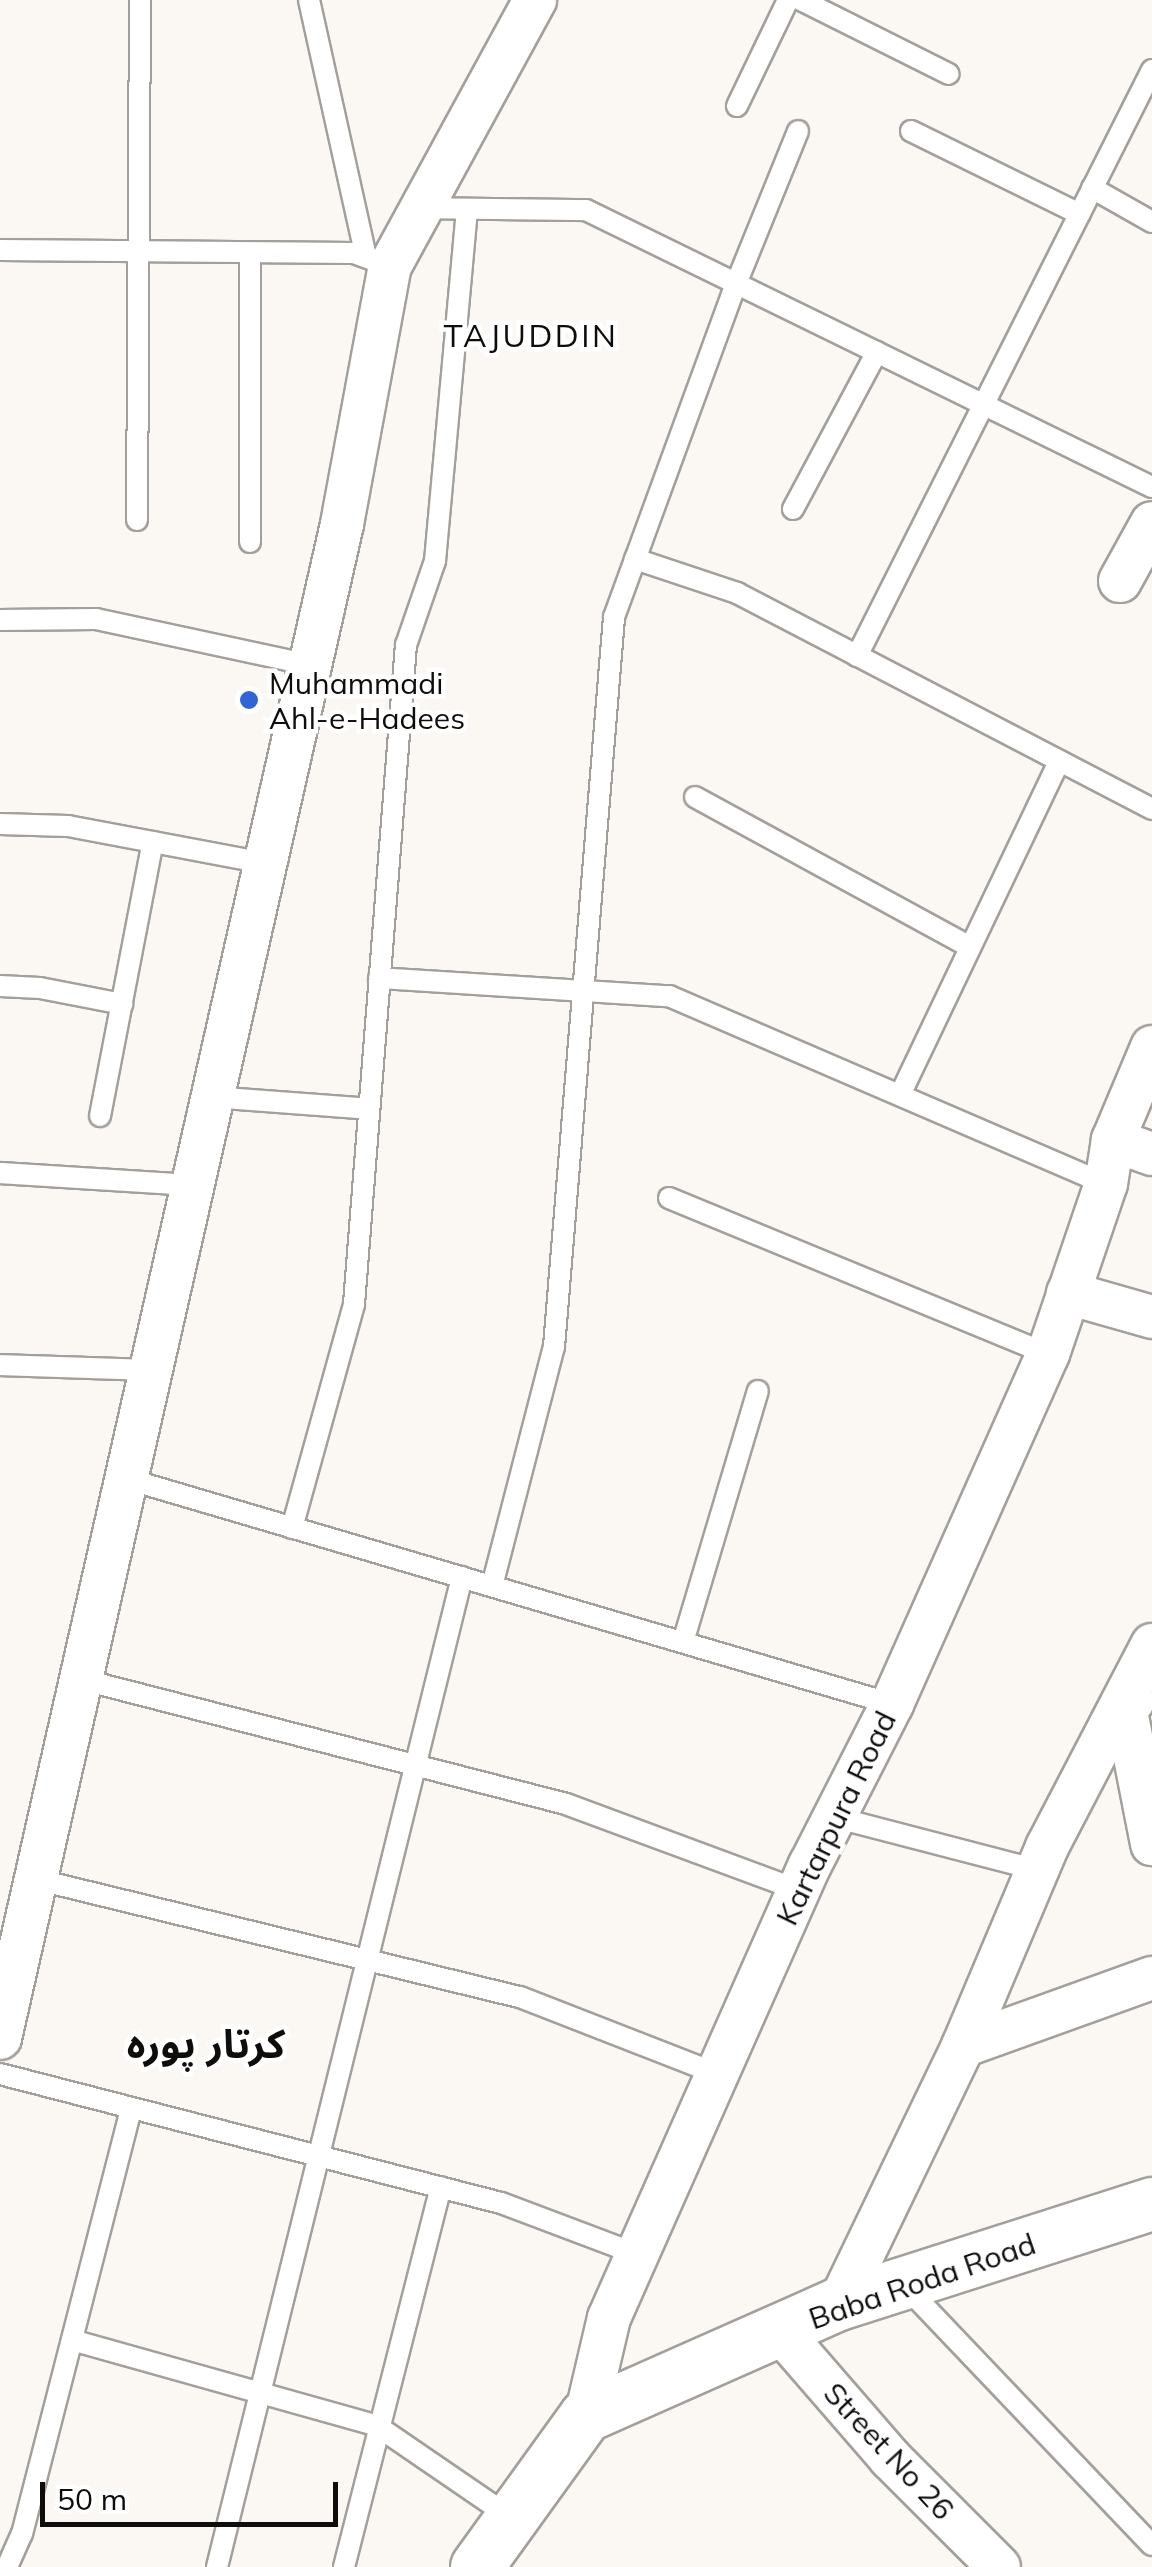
<!DOCTYPE html>
<meta charset="utf-8">
<style>
body{margin:0}
#map{position:relative;width:1152px;height:2567px;overflow:hidden;background:#fbf8f3;font-family:Mulish,"Noto Sans Arabic",sans-serif}
div>[style]{position:absolute}
.roads{filter:drop-shadow(2px 0 #a3a09b) drop-shadow(-2px 0 #a3a09b) drop-shadow(0 2px #a3a09b) drop-shadow(0 -2px #a3a09b)}
.service>*{height:20px;margin:-10px;padding:0 10px;transform-origin:10px;border-radius:10px;background:#fff}
.minor>*{height:42px;margin:-21px;padding:0 21px;transform-origin:21px;border-radius:21px;background:#fff}
.tertiary>*{height:52px;margin:-26px;padding:0 26px;transform-origin:26px;border-radius:26px;background:#fff}
.dots>*{width:28px;height:28px;translate:-50% -50%;box-sizing:border-box;border:5px solid #fff;border-radius:50%}
span{translate:-50% -50%;white-space:nowrap;text-align:center;line-height:1.15;-webkit-text-stroke:9px #fff;paint-order:stroke}
.poi-label{font-size:30px;color:#0e0d0b}
.left{translate:0 -50%;text-align:left}
.street-label{font-size:30px;color:#0e0d0b}
.neighbourhood-label{font-size:32px;color:#0e0d0b;letter-spacing:2.5px}
.district-label{font-size:40px;color:#0e0d0b;font-weight:700}
.scale{position:absolute;left:40px;top:2482px;width:298px;height:45px;box-sizing:border-box;border:5px solid #0e0d0b;border-top:0;padding-left:12px;font-size:30px;line-height:35px;white-space:nowrap;color:#0e0d0b;-webkit-text-stroke:8px #fff;paint-order:stroke}
</style>
<div id="map">
<div class="roads">
<div class="service">
<i style="left:309px;top:0;width:263px;rotate:77.5deg"></i>
<i style="left:801px;top:0;width:165px;rotate:26.6deg"></i>
<i style="left:737px;top:106px;width:118px;rotate:-64.3deg"></i>
<i style="left:911px;top:131px;width:188px;rotate:26.2deg"></i>
<i style="left:1092px;top:188px;width:69px;rotate:29.5deg"></i>
<i style="left:422px;top:208px;width:164px;rotate:0.7deg"></i>
<i style="left:586px;top:210px;width:630px;rotate:26.08deg"></i>
<i style="left:0;top:250px;width:354px;rotate:0.5deg"></i>
<i style="left:354px;top:253px;width:38px;rotate:20deg"></i>
<i style="left:250px;top:253px;width:289px;rotate:90deg"></i>
<i style="left:793px;top:509px;width:178px;rotate:-61.9deg"></i>
<i style="left:137px;top:520px;width:520px;rotate:-89.67deg"></i>
<i style="left:635px;top:559px;width:108px;rotate:18.4deg"></i>
<i style="left:737px;top:593px;width:468px;rotate:27.5deg"></i>
<i style="left:0;top:620px;width:96px;rotate:-0.6deg"></i>
<i style="left:96px;top:619px;width:219px;rotate:12.1deg"></i>
<i style="left:857px;top:656px;width:656px;rotate:-63.28deg"></i>
<i style="left:695px;top:797px;width:313px;rotate:28.6deg"></i>
<i style="left:0;top:824px;width:68px;rotate:1.7deg"></i>
<i style="left:68px;top:826px;width:199px;rotate:10.7deg"></i>
<i style="left:379px;top:978px;width:291px;rotate:3.6deg"></i>
<i style="left:669px;top:996px;width:476px;rotate:23.3deg"></i>
<i style="left:0;top:986px;width:40px;rotate:2.9deg"></i>
<i style="left:40px;top:988px;width:84px;rotate:11deg"></i>
<i style="left:900px;top:1095px;width:370px;rotate:-64.5deg"></i>
<i style="left:211px;top:1097px;width:158px;rotate:4.3deg"></i>
<i style="left:100px;top:1116px;width:279px;rotate:-79.1deg"></i>
<i style="left:0;top:1173px;width:190px;rotate:3.6deg"></i>
<i style="left:669px;top:1198px;width:410px;rotate:22.4deg"></i>
<i style="left:0;top:1365px;width:148px;rotate:1.9deg"></i>
<i style="left:124px;top:1478px;width:801px;rotate:16.4deg"></i>
<i style="left:292px;top:1528px;width:232px;rotate:-74.5deg"></i>
<i style="left:354px;top:1304px;width:661px;rotate:-85.49deg"></i>
<i style="left:406px;top:645px;width:89px;rotate:-71deg"></i>
<i style="left:435px;top:561px;width:353px;rotate:-84.8deg"></i>
<i style="left:492px;top:1586px;width:247px;rotate:-75.5deg"></i>
<i style="left:554px;top:1347px;width:732px;rotate:-85.3deg"></i>
<i style="left:614px;top:617px;width:355px;rotate:-69.9deg"></i>
<i style="left:736px;top:284px;width:165px;rotate:-67.9deg"></i>
<i style="left:683px;top:1642px;width:262px;rotate:-73.4deg"></i>
<i style="left:80px;top:1679px;width:502px;rotate:14.42deg"></i>
<i style="left:566px;top:1804px;width:248px;rotate:20.3deg"></i>
<i style="left:834px;top:1817px;width:210px;rotate:14.6deg"></i>
<i style="left:35px;top:1879px;width:499px;rotate:13.7deg"></i>
<i style="left:520px;top:1997px;width:212px;rotate:21.3deg"></i>
<i style="left:0;top:2074px;width:517px;rotate:14.44deg"></i>
<i style="left:501px;top:2203px;width:145px;rotate:20.6deg"></i>
<i style="left:904px;top:2285px;width:359px;rotate:46.4deg"></i>
<i style="left:72px;top:2340px;width:317px;rotate:15.7deg"></i>
<i style="left:377px;top:2426px;width:161px;rotate:34.4deg"></i>
<i style="left:7px;top:2567px;width:36px;rotate:-66deg"></i>
<i style="left:22px;top:2534px;width:440px;rotate:-75.6deg"></i>
<i style="left:217px;top:2567px;width:1020px;rotate:-76.1deg"></i>
<i style="left:344px;top:2567px;width:392px;rotate:-75.7deg"></i>
</div>
<div class="minor">
<i style="left:1120px;top:581px;width:66px;rotate:-61.1deg"></i>
<i style="left:1113px;top:1140px;width:41px;rotate:19.7deg"></i>
<i style="left:1068px;top:1293px;width:87px;rotate:15.9deg"></i>
<i style="left:1133px;top:1701px;width:9px;rotate:180deg"></i>
<i style="left:1124px;top:1701px;width:146px;rotate:78.9deg"></i>
<i style="left:0;top:2038px;width:1552px;rotate:-77.27deg"></i>
<i style="left:342px;top:524px;width:262px;rotate:-79.5deg"></i>
<i style="left:390px;top:266px;width:303px;rotate:-61.4deg"></i>
<i style="left:963px;top:2046px;width:201px;rotate:-19.8deg"></i>
<i style="left:839px;top:2304px;width:286px;rotate:-64.3deg"></i>
<i style="left:963px;top:2046px;width:216px;rotate:-67.1deg"></i>
<i style="left:1047px;top:1847px;width:228px;rotate:-62.5deg"></i>
<i style="left:781px;top:2332px;width:167px;rotate:49.1deg"></i>
<i style="left:890px;top:2458px;width:154px;rotate:45deg"></i>
<i style="left:586px;top:2416px;width:101px;rotate:-76.8deg"></i>
<i style="left:609px;top:2318px;width:496px;rotate:-66.1deg"></i>
<i style="left:810px;top:1865px;width:181px;rotate:-63deg"></i>
<i style="left:892px;top:1704px;width:383px;rotate:-66deg"></i>
<i style="left:1048px;top:1354px;width:180px;rotate:-71.2deg"></i>
<i style="left:1106px;top:1184px;width:45px;rotate:-81deg"></i>
<i style="left:1113px;top:1140px;width:101px;rotate:-67.2deg"></i>
</div>
<div class="tertiary">
<i style="left:477px;top:2567px;width:186px;rotate:-54.2deg"></i>
<i style="left:586px;top:2416px;width:277px;rotate:-23.9deg"></i>
<i style="left:839px;top:2304px;width:329px;rotate:-17.7deg"></i>
</div>
</div>
<div class="dots">
<i style="left:249px;top:700px;background:#3165d4"></i>
</div>
<div class="poi-label">
<span class="left" style="left:269px;top:700px">Muhammadi<br>Ahl-e-Hadees</span>
</div>
<div class="street-label">
<span style="left:836px;top:1818px;rotate:-64deg">Kartarpura Road</span>
<span style="left:922px;top:2281px;rotate:-19deg">Baba Roda Road</span>
<span style="left:889px;top:2451px;rotate:47deg">Street No 26</span>
</div>
<div class="neighbourhood-label">
<span style="left:531px;top:335px">TAJUDDIN</span>
</div>
<div class="district-label">
<span style="left:206px;top:2043px">کرتار پورہ</span>
</div>
<div class="scale">50 m</div>
</div>
